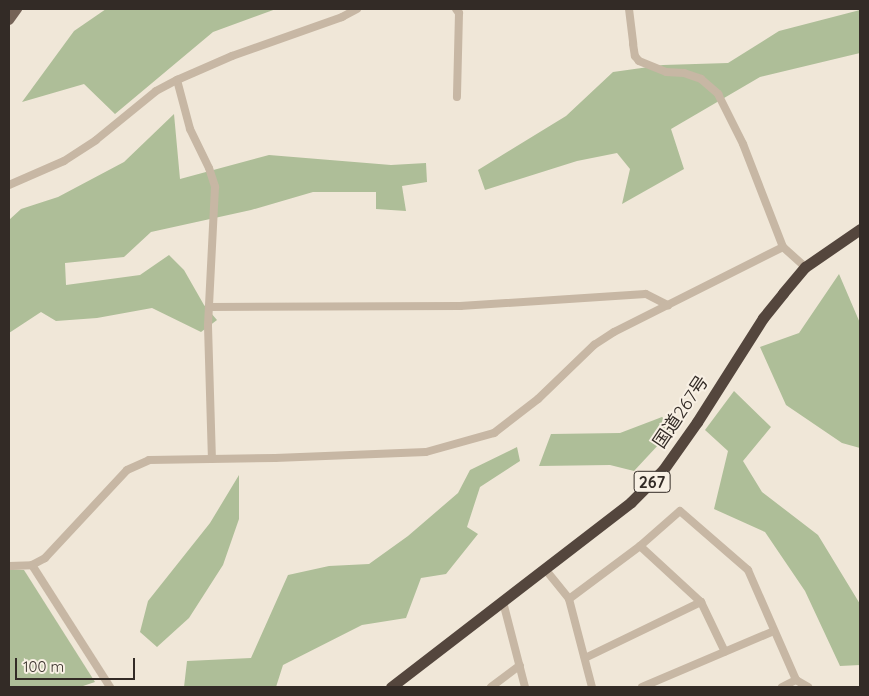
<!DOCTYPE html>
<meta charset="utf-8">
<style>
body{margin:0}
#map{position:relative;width:869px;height:696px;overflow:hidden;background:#f0e7d8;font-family:Quicksand,"Noto Sans JP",sans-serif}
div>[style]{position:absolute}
.green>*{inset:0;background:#aebe98}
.minor>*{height:8px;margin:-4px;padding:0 4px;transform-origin:4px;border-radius:4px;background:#c7b7a4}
.major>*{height:10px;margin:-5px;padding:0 5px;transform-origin:5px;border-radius:5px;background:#756357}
.highway>*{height:11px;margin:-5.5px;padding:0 5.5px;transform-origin:5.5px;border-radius:5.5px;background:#54463d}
span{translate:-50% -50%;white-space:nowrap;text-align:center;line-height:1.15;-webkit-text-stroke:4px #f8f0e4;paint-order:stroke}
.shield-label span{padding:1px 4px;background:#f8f0e4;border:1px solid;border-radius:4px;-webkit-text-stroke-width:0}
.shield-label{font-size:16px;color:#332b26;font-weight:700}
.street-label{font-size:18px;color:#332b26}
.frame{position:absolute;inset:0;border:10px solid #332b26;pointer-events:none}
.scale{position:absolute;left:15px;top:658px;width:120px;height:22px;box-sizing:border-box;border:2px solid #332b26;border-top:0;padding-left:6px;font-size:15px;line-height:18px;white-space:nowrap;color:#332b26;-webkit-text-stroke:4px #f8f0e4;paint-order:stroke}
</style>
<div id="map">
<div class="green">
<i style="clip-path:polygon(106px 9px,276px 9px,213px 32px,115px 114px,84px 84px,22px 102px,74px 31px)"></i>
<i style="clip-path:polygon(860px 10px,860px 53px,760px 77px,671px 129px,684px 169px,622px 204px,630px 169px,617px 153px,577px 161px,485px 190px,478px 170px,566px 116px,613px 72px,663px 65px,728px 63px,779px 31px)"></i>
<i style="clip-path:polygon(174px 114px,180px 179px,269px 155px,391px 165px,426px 163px,427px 182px,402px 186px,406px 211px,376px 209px,376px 192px,313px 192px,251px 210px,151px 232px,124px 257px,65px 263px,66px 285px,140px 275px,169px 255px,184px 270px,204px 305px,217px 320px,201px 332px,152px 308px,97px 318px,56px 321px,41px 312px,9px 333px,9px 220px,21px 209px,58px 197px,124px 162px)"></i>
<i style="clip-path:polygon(839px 274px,860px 323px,860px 448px,842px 443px,786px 405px,760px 347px,799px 333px)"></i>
<i style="clip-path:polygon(734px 391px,771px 427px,743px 461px,762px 492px,818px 535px,860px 604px,860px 665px,840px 666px,805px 591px,765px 532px,714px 509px,728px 451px,705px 430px)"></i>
<i style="clip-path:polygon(662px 417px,674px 428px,634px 471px,610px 465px,539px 466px,551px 434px,620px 433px)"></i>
<i style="clip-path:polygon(517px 447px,520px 461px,480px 487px,467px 527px,478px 534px,446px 574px,421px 578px,406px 618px,362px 625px,283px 665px,276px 687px,184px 687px,187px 661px,251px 658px,288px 575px,329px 566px,369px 564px,408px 536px,458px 493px,470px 470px)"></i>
<i style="clip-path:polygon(239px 475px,239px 519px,223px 565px,189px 618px,157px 647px,140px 632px,148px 601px,210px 523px)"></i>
<i style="clip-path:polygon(9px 569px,24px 570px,95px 682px,80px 687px,9px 687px)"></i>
</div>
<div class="minor">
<i style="left:456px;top:9px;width:5px;rotate:53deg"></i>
<i style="left:459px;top:13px;width:84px;rotate:91.4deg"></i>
<i style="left:629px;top:9px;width:35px;rotate:83deg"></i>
<i style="left:633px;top:44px;width:12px;rotate:81deg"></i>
<i style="left:635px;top:56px;width:6px;rotate:51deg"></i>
<i style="left:639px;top:61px;width:29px;rotate:22deg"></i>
<i style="left:666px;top:72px;width:18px;rotate:3deg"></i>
<i style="left:684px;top:73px;width:18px;rotate:19deg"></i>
<i style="left:701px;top:79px;width:23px;rotate:41deg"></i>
<i style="left:718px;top:94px;width:56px;rotate:63.4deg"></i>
<i style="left:743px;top:144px;width:110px;rotate:68.8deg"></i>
<i style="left:783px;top:247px;width:30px;rotate:42deg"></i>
<i style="left:177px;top:80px;width:51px;rotate:75.1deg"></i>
<i style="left:190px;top:129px;width:43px;rotate:64deg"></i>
<i style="left:209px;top:168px;width:20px;rotate:72deg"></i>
<i style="left:215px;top:187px;width:139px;rotate:92.9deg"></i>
<i style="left:208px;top:326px;width:133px;rotate:88.3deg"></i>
<i style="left:9px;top:185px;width:60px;rotate:-23.6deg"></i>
<i style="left:64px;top:161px;width:38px;rotate:-33deg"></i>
<i style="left:96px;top:140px;width:77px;rotate:-39.2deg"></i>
<i style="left:156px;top:91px;width:24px;rotate:-28deg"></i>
<i style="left:177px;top:80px;width:60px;rotate:-23.6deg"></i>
<i style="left:232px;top:56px;width:117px;rotate:-19.5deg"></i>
<i style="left:342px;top:17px;width:17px;rotate:-28deg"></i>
<i style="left:209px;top:307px;width:251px;rotate:-0.2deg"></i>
<i style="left:460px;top:306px;width:186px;rotate:-3.7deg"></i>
<i style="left:646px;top:294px;width:25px;rotate:27deg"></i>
<i style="left:640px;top:546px;width:83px;rotate:42.6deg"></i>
<i style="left:701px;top:602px;width:55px;rotate:64.4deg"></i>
<i style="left:32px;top:565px;width:145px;rotate:57.4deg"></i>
<i style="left:9px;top:566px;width:23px;rotate:-2deg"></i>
<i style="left:32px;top:565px;width:15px;rotate:-28deg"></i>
<i style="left:45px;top:558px;width:120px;rotate:-47deg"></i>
<i style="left:127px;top:470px;width:24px;rotate:-24deg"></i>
<i style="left:149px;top:460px;width:126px;rotate:-0.9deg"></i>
<i style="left:275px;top:458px;width:151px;rotate:-2.3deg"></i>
<i style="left:426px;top:452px;width:71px;rotate:-15.6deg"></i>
<i style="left:494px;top:433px;width:56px;rotate:-37.7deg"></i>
<i style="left:538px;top:399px;width:78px;rotate:-44deg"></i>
<i style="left:594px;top:345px;width:24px;rotate:-33deg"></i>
<i style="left:614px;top:332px;width:189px;rotate:-26.7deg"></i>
<i style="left:545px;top:569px;width:38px;rotate:51deg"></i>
<i style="left:569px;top:599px;width:91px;rotate:75.4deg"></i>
<i style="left:569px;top:599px;width:89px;rotate:-36.7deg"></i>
<i style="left:640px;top:546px;width:53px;rotate:-41.2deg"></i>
<i style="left:680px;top:511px;width:90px;rotate:40.9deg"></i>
<i style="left:748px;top:570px;width:120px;rotate:66.4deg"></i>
<i style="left:796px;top:680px;width:14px;rotate:30deg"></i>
<i style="left:503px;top:602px;width:88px;rotate:75.5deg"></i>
<i style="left:585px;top:658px;width:129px;rotate:-25.8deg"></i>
<i style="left:491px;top:687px;width:36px;rotate:-37deg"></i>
<i style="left:642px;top:687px;width:143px;rotate:-23deg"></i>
<i style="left:782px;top:687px;width:16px;rotate:-27deg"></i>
</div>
<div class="major">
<i style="left:9px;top:20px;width:14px;rotate:-54deg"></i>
</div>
<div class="highway">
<i style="left:391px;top:687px;width:303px;rotate:-37.6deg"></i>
<i style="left:631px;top:502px;width:45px;rotate:-45deg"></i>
<i style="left:663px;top:470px;width:59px;rotate:-54.7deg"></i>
<i style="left:697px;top:422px;width:123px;rotate:-57.6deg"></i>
<i style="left:763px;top:318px;width:32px;rotate:-51deg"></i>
<i style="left:783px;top:293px;width:34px;rotate:-50deg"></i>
<i style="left:805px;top:267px;width:67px;rotate:-34.6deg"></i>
</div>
<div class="shield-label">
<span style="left:652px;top:482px">267</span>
</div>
<div class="street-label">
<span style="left:681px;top:412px;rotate:-56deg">国道267号</span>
</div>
<div class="frame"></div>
<div class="scale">100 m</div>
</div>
